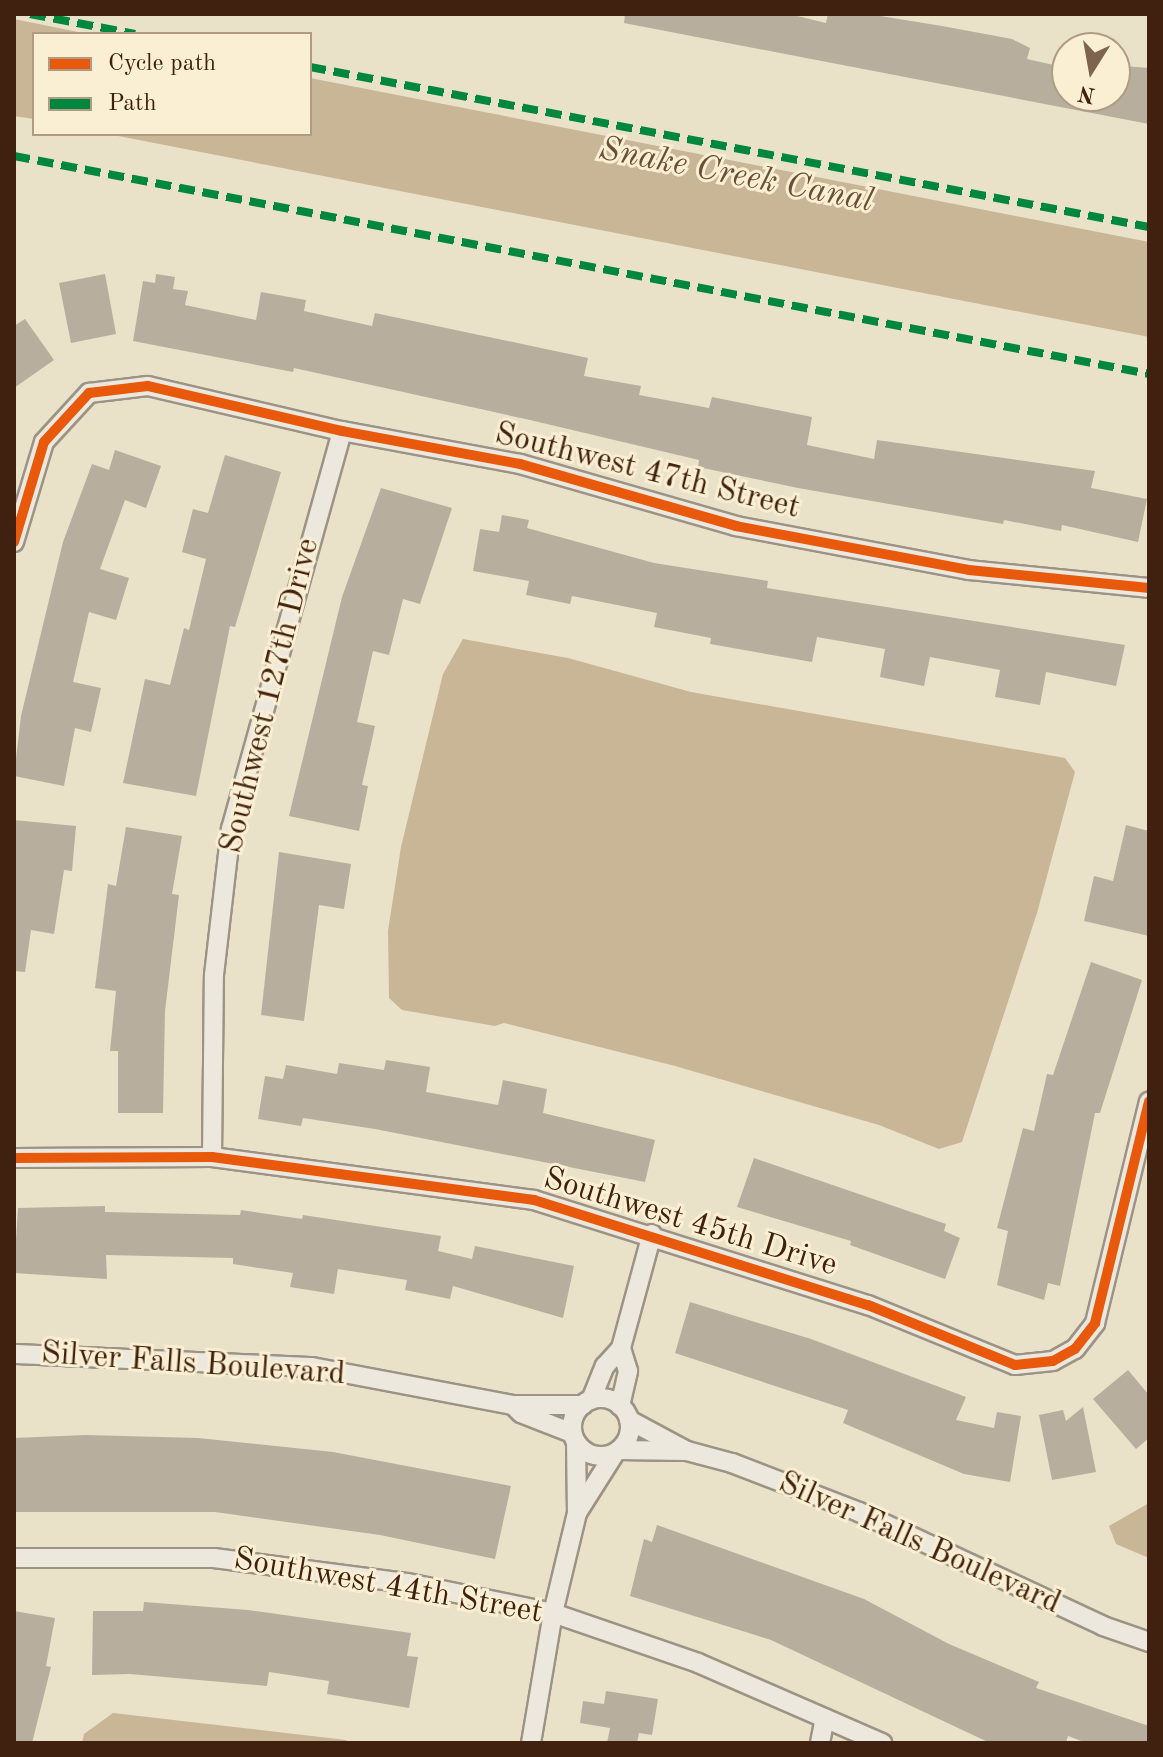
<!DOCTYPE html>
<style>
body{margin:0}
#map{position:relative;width:1163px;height:1757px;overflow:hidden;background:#eae1c9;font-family:"Old Standard TT",serif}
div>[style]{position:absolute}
.water>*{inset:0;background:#c8b697}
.building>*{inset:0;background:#b7ae9e}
.roads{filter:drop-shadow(2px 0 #9c9384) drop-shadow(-2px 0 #9c9384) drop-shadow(0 2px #9c9384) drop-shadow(0 -2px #9c9384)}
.minor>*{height:18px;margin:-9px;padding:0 9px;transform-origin:9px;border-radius:9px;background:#ede8dd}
.minor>.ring{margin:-9px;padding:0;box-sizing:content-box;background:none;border:18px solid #ede8dd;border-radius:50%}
.quiet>*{height:8px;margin-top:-4px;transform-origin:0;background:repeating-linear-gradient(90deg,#00873e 0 16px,transparent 0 24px)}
.cycleway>*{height:10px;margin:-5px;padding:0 5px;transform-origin:5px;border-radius:5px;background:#e8590c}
span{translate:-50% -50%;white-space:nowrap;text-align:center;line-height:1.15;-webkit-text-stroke:6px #faefd3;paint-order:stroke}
.street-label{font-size:32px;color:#40200e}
.water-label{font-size:34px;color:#6a4e36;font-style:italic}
.frame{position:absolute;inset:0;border:16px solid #40200e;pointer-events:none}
.legend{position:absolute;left:32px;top:32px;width:280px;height:104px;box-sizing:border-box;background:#faefd3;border:2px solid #b09c84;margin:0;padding:10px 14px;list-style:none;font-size:24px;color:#40200e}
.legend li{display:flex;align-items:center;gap:16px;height:40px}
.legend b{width:40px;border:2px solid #b09c84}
.north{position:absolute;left:1051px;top:32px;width:80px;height:80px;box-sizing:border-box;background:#faefd3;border:2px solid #b09c84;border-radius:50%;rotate:191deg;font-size:22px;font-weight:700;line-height:32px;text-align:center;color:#40200e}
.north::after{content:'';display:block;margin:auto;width:28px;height:36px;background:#7c644f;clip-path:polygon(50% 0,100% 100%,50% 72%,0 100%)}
</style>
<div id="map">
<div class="water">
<i style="clip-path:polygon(14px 19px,88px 34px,34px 34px,34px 119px,14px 116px)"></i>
<i style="clip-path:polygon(310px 78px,1149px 242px,1149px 337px,108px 134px,310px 134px)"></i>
<i style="clip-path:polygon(463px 639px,568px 658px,691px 692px,1065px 758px,1075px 772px,1037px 913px,962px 1142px,939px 1149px,879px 1125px,675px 1066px,504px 1023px,495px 1026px,402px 1010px,389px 998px,388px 931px,401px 847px,443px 674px)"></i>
<i style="clip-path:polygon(1149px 1503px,1149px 1558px,1116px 1544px,1109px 1526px)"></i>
<i style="clip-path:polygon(113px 1713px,346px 1740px,349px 1743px,82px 1743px,84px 1734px)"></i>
</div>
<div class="building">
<i style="clip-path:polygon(625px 14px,789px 14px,826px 23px,828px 14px,868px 14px,942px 26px,1012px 39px,1030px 48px,1027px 59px,1067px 68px,1067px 96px,1115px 96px,1115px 78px,1121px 79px,1123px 66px,1149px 68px,1149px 124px,624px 23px)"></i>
<i style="clip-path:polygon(105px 274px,116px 334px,71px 343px,59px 283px)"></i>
<i style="clip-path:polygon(156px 274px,175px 277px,173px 289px,188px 291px,185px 305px,256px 320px,261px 292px,306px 300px,304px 311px,372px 326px,375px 313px,588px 358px,584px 376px,641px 386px,639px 395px,709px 408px,712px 397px,812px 417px,807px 445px,874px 459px,877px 440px,1095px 471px,1091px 488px,1147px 499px,1138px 542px,1062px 525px,1061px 531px,1004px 520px,1003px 524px,798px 488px,698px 467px,699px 460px,530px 420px,294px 368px,293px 372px,133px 341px,143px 281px,155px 283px)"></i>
<i style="clip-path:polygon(25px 319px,54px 360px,14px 388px,14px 326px)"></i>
<i style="clip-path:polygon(115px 450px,161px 466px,146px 508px,125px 500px,100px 569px,129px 578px,116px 620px,89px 612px,73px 682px,101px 688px,91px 732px,75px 728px,64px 786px,14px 776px,21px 716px,63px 542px,92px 464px,109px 470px)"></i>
<i style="clip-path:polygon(225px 455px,281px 472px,235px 627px,230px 626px,196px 796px,123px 783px,145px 679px,170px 685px,184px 628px,189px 630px,206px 559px,182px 552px,193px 509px,208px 513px)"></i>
<i style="clip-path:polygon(381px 488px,452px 508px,420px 604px,403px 599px,389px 655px,373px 651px,357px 722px,375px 726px,362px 785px,368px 786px,359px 831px,289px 816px,342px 597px)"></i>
<i style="clip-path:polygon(502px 515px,529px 520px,527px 528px,654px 563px,768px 581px,767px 588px,1125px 645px,1116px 686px,1046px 672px,1040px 705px,995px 697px,1000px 670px,930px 657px,924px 686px,880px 677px,885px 649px,817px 637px,812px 662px,710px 644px,711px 638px,654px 627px,657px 613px,572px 596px,570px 604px,526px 595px,529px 581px,473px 571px,480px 529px,499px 532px)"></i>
<i style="clip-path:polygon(14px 820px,76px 826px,72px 871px,64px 870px,54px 934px,31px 930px,25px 972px,14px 971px)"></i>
<i style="clip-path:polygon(1126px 825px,1149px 831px,1149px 936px,1084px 921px,1094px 876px,1113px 881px)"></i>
<i style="clip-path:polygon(126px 827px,182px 836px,172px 894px,179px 895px,165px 1011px,163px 1113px,118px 1113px,118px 1051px,110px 1051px,116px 991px,95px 988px,108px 884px,116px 886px)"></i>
<i style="clip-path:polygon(279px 852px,351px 864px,344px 909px,319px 905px,304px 1021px,261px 1015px)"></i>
<i style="clip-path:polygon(1091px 962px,1142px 980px,1100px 1113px,1095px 1113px,1060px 1286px,1048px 1283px,1044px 1300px,997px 1285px,1008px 1231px,997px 1228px,1023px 1128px,1034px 1131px,1047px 1074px,1053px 1075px)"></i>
<i style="clip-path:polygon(386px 1060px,430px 1067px,426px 1092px,498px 1105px,503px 1080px,547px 1089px,543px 1113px,655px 1140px,645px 1182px,375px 1129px,303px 1118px,301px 1126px,258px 1119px,265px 1076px,283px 1079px,286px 1065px,337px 1074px,339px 1063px,384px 1070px)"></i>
<i style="clip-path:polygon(754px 1158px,946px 1224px,944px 1231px,960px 1238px,945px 1279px,850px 1245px,851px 1241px,737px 1207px)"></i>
<i style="clip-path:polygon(105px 1206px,105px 1212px,240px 1215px,241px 1210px,302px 1219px,303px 1215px,441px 1236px,438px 1251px,472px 1259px,475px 1246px,574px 1266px,563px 1318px,453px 1286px,450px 1299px,405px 1290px,407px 1280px,338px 1269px,334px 1294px,290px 1287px,293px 1273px,233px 1264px,233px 1258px,106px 1255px,107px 1279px,14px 1273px,18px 1208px)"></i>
<i style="clip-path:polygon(690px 1302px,811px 1339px,966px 1397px,956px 1420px,994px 1428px,997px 1412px,1021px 1416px,1010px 1482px,964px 1474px,843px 1423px,848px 1410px,675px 1353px)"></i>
<i style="clip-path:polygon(1128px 1370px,1149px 1395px,1149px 1438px,1136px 1449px,1093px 1399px)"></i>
<i style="clip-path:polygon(1083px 1407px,1096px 1472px,1052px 1480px,1039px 1415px,1063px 1410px,1066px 1421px)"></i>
<i style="clip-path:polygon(86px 1435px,198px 1438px,333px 1452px,511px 1486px,495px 1559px,380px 1535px,215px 1512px,14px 1512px,14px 1438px)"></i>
<i style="clip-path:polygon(657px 1525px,864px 1599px,949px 1644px,1039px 1682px,1036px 1688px,1149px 1726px,1149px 1743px,1087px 1743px,1068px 1736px,1066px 1743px,990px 1743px,771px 1640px,630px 1596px,644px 1539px,652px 1542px)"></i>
<i style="clip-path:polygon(144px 1602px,248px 1610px,411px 1633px,407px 1656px,418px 1657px,409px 1708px,327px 1694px,329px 1681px,269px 1672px,267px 1686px,130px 1674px,92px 1675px,93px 1611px,143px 1611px)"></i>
<i style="clip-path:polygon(14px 1611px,55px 1618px,46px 1666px,51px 1667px,32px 1743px,14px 1743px)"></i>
<i style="clip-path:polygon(606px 1691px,658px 1699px,652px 1735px,639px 1733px,637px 1743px,607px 1743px,610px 1728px,580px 1723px,583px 1701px,604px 1704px)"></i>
</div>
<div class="roads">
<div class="minor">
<i style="left:14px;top:542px;width:104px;rotate:-73.3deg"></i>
<i style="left:44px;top:442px;width:67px;rotate:-47.4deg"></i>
<i style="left:89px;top:393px;width:59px;rotate:-6.8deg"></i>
<i style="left:148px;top:386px;width:199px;rotate:13.1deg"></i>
<i style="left:342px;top:431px;width:181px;rotate:10.5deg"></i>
<i style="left:520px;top:464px;width:225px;rotate:16deg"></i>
<i style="left:736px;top:526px;width:237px;rotate:10.7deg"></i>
<i style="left:969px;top:570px;width:181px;rotate:5.7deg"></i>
<i style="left:212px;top:1157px;width:182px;rotate:-89.4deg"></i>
<i style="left:214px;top:975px;width:147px;rotate:-83.4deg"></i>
<i style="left:231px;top:829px;width:413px;rotate:-74.4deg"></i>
<i style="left:14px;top:1158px;width:198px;rotate:-0.3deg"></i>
<i style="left:212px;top:1157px;width:325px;rotate:7.6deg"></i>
<i style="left:534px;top:1200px;width:350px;rotate:17.5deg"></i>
<i style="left:868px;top:1305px;width:159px;rotate:22.2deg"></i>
<i style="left:1015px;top:1365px;width:38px;rotate:-6deg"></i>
<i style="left:1053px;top:1361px;width:25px;rotate:-29deg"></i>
<i style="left:1075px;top:1349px;width:33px;rotate:-52deg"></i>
<i style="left:1095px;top:1323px;width:228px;rotate:-76.3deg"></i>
<i style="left:14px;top:1354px;width:298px;rotate:2.5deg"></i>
<i style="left:312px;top:1367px;width:205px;rotate:10.7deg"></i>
<i style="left:513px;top:1405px;width:70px"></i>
<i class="ring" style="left:572px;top:1398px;width:40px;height:40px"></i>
<i style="left:591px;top:1400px;width:37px;rotate:-68deg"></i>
<i style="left:605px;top:1366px;width:24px;rotate:-48deg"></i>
<i style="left:621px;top:1348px;width:118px;rotate:-74.8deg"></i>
<i style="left:513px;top:1405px;width:11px;rotate:45deg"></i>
<i style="left:521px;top:1413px;width:55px;rotate:21.4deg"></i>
<i style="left:620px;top:1406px;width:36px;rotate:-77deg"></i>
<i style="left:628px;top:1371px;width:24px;rotate:-107deg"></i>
<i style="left:629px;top:1420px;width:66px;rotate:28.1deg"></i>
<i style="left:619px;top:1450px;width:68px;rotate:0.8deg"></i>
<i style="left:687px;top:1451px;width:47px;rotate:14.9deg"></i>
<i style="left:732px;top:1463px;width:136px;rotate:21.1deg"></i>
<i style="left:859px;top:1512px;width:269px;rotate:25deg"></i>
<i style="left:1103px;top:1626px;width:49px;rotate:19.2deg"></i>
<i style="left:577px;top:1513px;width:71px;rotate:-57.7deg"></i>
<i style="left:14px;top:1558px;width:200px"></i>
<i style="left:214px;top:1558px;width:195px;rotate:7.4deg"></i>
<i style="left:407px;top:1583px;width:149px;rotate:11.6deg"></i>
<i style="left:553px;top:1613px;width:153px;rotate:19deg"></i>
<i style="left:698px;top:1663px;width:201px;rotate:23.5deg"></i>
<i style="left:531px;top:1743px;width:132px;rotate:-80.4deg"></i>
<i style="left:553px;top:1613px;width:103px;rotate:-76.5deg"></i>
<i style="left:577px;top:1513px;width:70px;rotate:-90.8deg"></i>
<i style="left:820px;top:1743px;width:25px;rotate:-79deg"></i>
</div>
</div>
<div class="quiet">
<i style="left:30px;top:14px;width:107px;rotate:10.8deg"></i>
<i style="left:310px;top:67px;width:854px;rotate:10.8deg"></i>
<i style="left:14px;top:156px;width:1156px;rotate:10.87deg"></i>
</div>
<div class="cycleway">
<i style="left:14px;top:542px;width:104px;rotate:-73.3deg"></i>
<i style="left:44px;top:442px;width:67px;rotate:-47.4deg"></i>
<i style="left:89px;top:393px;width:59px;rotate:-6.8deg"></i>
<i style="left:148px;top:386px;width:199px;rotate:13.1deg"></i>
<i style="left:342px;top:431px;width:181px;rotate:10.5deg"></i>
<i style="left:520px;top:464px;width:225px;rotate:16deg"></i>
<i style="left:736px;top:526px;width:237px;rotate:10.7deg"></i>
<i style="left:969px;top:570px;width:181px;rotate:5.7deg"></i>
<i style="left:14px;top:1158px;width:198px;rotate:-0.3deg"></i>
<i style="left:212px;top:1157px;width:325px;rotate:7.6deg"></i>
<i style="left:534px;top:1200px;width:350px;rotate:17.5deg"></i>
<i style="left:868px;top:1305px;width:159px;rotate:22.2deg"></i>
<i style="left:1015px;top:1365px;width:38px;rotate:-6deg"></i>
<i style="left:1053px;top:1361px;width:25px;rotate:-29deg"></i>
<i style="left:1075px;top:1349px;width:33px;rotate:-52deg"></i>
<i style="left:1095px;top:1323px;width:228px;rotate:-76.3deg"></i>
</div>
<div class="street-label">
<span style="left:647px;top:472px;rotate:14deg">Southwest 47th Street</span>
<span style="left:271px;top:696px;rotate:-76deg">Southwest 127th Drive</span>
<span style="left:690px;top:1223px;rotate:17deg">Southwest 45th Drive</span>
<span style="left:193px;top:1365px;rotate:4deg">Silver Falls Boulevard</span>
<span style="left:919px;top:1544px;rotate:24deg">Silver Falls Boulevard</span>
<span style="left:388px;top:1587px;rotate:10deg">Southwest 44th Street</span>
</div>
<div class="water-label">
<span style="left:736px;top:176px;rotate:11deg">Snake Creek Canal</span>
</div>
<div class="frame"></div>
<ul class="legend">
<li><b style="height:10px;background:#e8590c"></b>Cycle path</li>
<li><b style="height:10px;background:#00873e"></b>Path</li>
</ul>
<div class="north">N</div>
</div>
